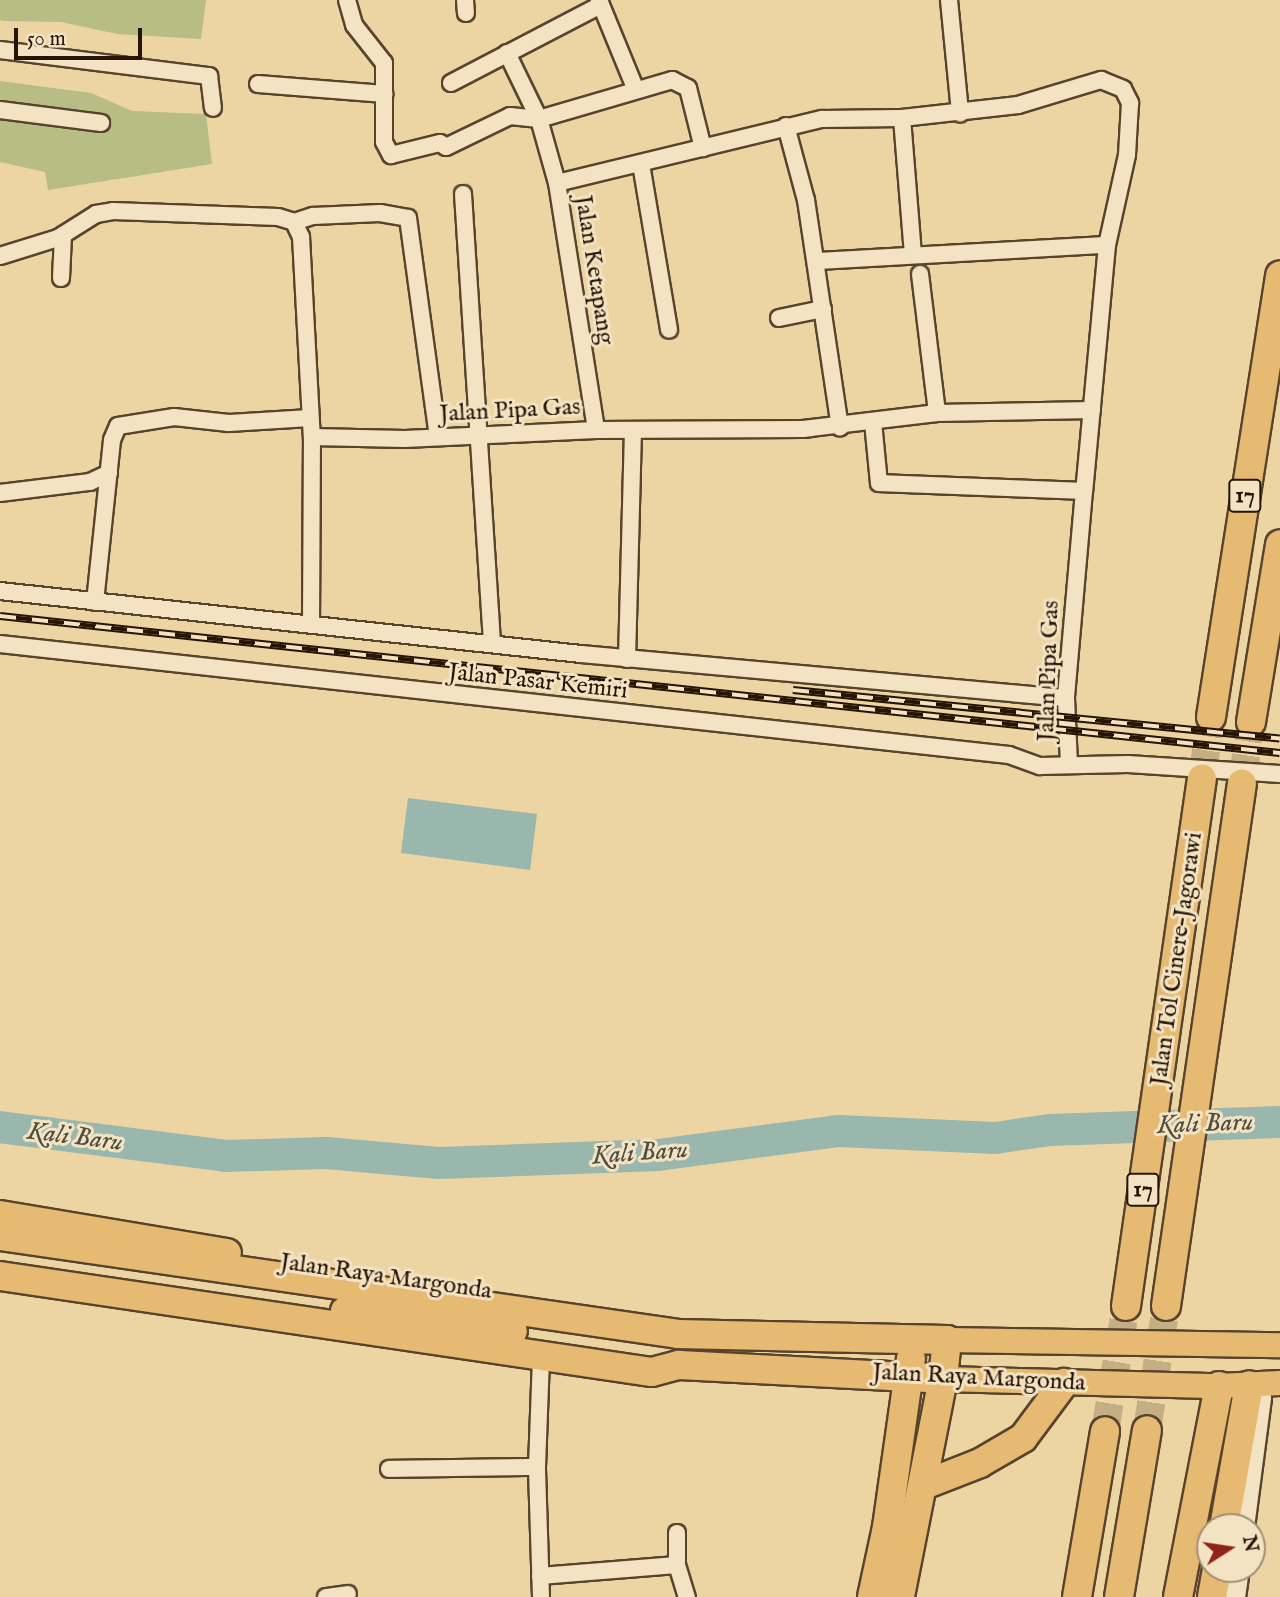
<!DOCTYPE html>
<meta charset="utf-8">
<style>
body{margin:0}
#map{position:relative;width:1280px;height:1597px;overflow:hidden;background:#ecd4a3;font-family:"IM FELL English",serif}
div>[style]{position:absolute}
.green>*{inset:0;background:#b8bc85}
.water>*{inset:0;background:#9ab7ad}
.river>*{height:32px;margin:-16px;padding:0 16px;transform-origin:16px;border-radius:16px;background:#9ab7ad}
.highway-tunnel>*{height:28px;margin-top:-14px;transform-origin:0;background:repeating-linear-gradient(90deg,#c4ae83 0 28px,transparent 0 42px)}
.roads{filter:drop-shadow(2px 0 #58442c) drop-shadow(-2px 0 #58442c) drop-shadow(0 2px #58442c) drop-shadow(0 -2px #58442c)}
.street>*{height:16px;margin:-8px;padding:0 8px;transform-origin:8px;border-radius:8px;background:#f3e3c3}
.secondary>*{height:21px;margin:-10.5px;padding:0 10.5px;transform-origin:10.5px;border-radius:10.5px;background:#f3e3c3}
.primary>*{height:24px;margin:-12px;padding:0 12px;transform-origin:12px;border-radius:12px;background:#e6ba72}
.highway>*{height:28px;margin:-14px;padding:0 14px;transform-origin:14px;border-radius:14px;background:#e6ba72}
.rail>*{height:8px;margin-top:-4px;transform-origin:0;background:repeating-linear-gradient(90deg,#f3e3c3 0 16px,#261405 0 32px);box-sizing:border-box;border-block:2px solid #261405}
span{translate:-50% -50%;white-space:nowrap;text-align:center;line-height:1.15;-webkit-text-stroke:6px #f3e3c3;paint-order:stroke}
.shield-label span{padding:2px 5px;background:#f3e3c3;border:2px solid;border-radius:5px;-webkit-text-stroke-width:0}
.shield-label{font-size:23px;color:#261405;font-weight:700}
.street-label{font-size:24px;color:#261405}
.water-label{font-size:26px;color:#4f4d40;font-style:italic}
.north{position:absolute;left:1196px;top:1513px;width:70px;height:70px;box-sizing:border-box;background:#f3e3c3;border:2px solid #a19077;border-radius:50%;rotate:78deg;font-size:19px;font-weight:700;line-height:28px;text-align:center;color:#261405}
.north::after{content:'';display:block;margin:auto;width:24px;height:32px;background:#8f2418;clip-path:polygon(50% 0,100% 100%,50% 72%,0 100%)}
.scale{position:absolute;left:14px;top:28px;width:128px;height:32px;box-sizing:border-box;border:4px solid #261405;border-top:0;padding-left:9px;font-size:21px;line-height:24px;white-space:nowrap;color:#261405;-webkit-text-stroke:5px #f3e3c3;paint-order:stroke}
</style>
<div id="map">
<div class="green">
<i style="clip-path:polygon(0 0,206px 0,201px 39px,117px 34px,61px 22px,4px 21px,0 20px)"></i>
<i style="clip-path:polygon(0 81px,91px 93px,132px 111px,206px 114px,212px 164px,48px 190px,45px 172px,0 162px)"></i>
</div>
<div class="water">
<i style="clip-path:polygon(408px 798px,537px 814px,530px 870px,401px 853px)"></i>
</div>
<div class="river">
<i style="left:0;top:1127px;width:228px;rotate:7.3deg"></i>
<i style="left:226px;top:1156px;width:100px;rotate:-1.7deg"></i>
<i style="left:326px;top:1153px;width:113px;rotate:5.1deg"></i>
<i style="left:439px;top:1163px;width:219px;rotate:-2.1deg"></i>
<i style="left:658px;top:1155px;width:183px;rotate:-7.6deg"></i>
<i style="left:839px;top:1131px;width:156px;rotate:2.6deg"></i>
<i style="left:995px;top:1138px;width:56px;rotate:-8.3deg"></i>
<i style="left:1050px;top:1130px;width:230px;rotate:-2deg"></i>
</div>
<div class="highway-tunnel">
<i style="left:1202px;top:778px;width:62px;rotate:-81.6deg"></i>
<i style="left:1242px;top:783px;width:62px;rotate:-81.6deg"></i>
<i style="left:1147px;top:1430px;width:125px;rotate:-81.3deg"></i>
<i style="left:1105px;top:1431px;width:127px;rotate:-80.5deg"></i>
</div>
<div class="roads">
<div class="street">
<i style="left:347px;top:0;width:26px;rotate:74deg"></i>
<i style="left:354px;top:25px;width:48px;rotate:51.7deg"></i>
<i style="left:384px;top:63px;width:79px;rotate:90deg"></i>
<i style="left:384px;top:142px;width:15px;rotate:62deg"></i>
<i style="left:391px;top:155px;width:50px;rotate:-13.8deg"></i>
<i style="left:440px;top:143px;width:7px;rotate:34deg"></i>
<i style="left:446px;top:147px;width:71px;rotate:-25.8deg"></i>
<i style="left:510px;top:116px;width:29px;rotate:6deg"></i>
<i style="left:539px;top:119px;width:139px;rotate:-16.3deg"></i>
<i style="left:672px;top:80px;width:18px;rotate:27deg"></i>
<i style="left:688px;top:88px;width:62px;rotate:76deg"></i>
<i style="left:465px;top:0;width:13px;rotate:86deg"></i>
<i style="left:599px;top:0;width:97px;rotate:67.7deg"></i>
<i style="left:949px;top:0;width:114px;rotate:84.4deg"></i>
<i style="left:0;top:50px;width:211px;rotate:7.1deg"></i>
<i style="left:209px;top:76px;width:32px;rotate:83deg"></i>
<i style="left:507px;top:53px;width:73px;rotate:64.1deg"></i>
<i style="left:539px;top:119px;width:66px;rotate:74.3deg"></i>
<i style="left:557px;top:183px;width:250px;rotate:81deg"></i>
<i style="left:451px;top:83px;width:169px;rotate:-27.5deg"></i>
<i style="left:258px;top:84px;width:127px;rotate:4.5deg"></i>
<i style="left:0;top:110px;width:102px;rotate:7.3deg"></i>
<i style="left:902px;top:118px;width:136px;rotate:85.4deg"></i>
<i style="left:786px;top:126px;width:77px;rotate:74.9deg"></i>
<i style="left:806px;top:200px;width:230px;rotate:81.5deg"></i>
<i style="left:641px;top:164px;width:168px;rotate:80.4deg"></i>
<i style="left:557px;top:183px;width:273px;rotate:-13.6deg"></i>
<i style="left:822px;top:119px;width:80px;rotate:-0.7deg"></i>
<i style="left:902px;top:118px;width:117px;rotate:-6.4deg"></i>
<i style="left:1018px;top:105px;width:87px;rotate:-16.8deg"></i>
<i style="left:1101px;top:80px;width:24px;rotate:22deg"></i>
<i style="left:1123px;top:89px;width:16px;rotate:63deg"></i>
<i style="left:1130px;top:103px;width:52px;rotate:93.3deg"></i>
<i style="left:1127px;top:155px;width:92px;rotate:102.5deg"></i>
<i style="left:1107px;top:245px;width:247px;rotate:95.3deg"></i>
<i style="left:1084px;top:491px;width:208px;rotate:95deg"></i>
<i style="left:1066px;top:698px;width:67px;rotate:87.4deg"></i>
<i style="left:463px;top:194px;width:449px;rotate:86.3deg"></i>
<i style="left:294px;top:222px;width:20px;rotate:-18deg"></i>
<i style="left:313px;top:216px;width:67px;rotate:-2.6deg"></i>
<i style="left:380px;top:213px;width:28px;rotate:10deg"></i>
<i style="left:408px;top:218px;width:221px;rotate:82.2deg"></i>
<i style="left:0;top:256px;width:61px;rotate:-17.2deg"></i>
<i style="left:58px;top:238px;width:45px;rotate:-32.3deg"></i>
<i style="left:96px;top:214px;width:17px;rotate:-10deg"></i>
<i style="left:113px;top:211px;width:165px;rotate:2.1deg"></i>
<i style="left:278px;top:217px;width:17px;rotate:17deg"></i>
<i style="left:294px;top:222px;width:17px;rotate:65deg"></i>
<i style="left:301px;top:237px;width:200px;rotate:86.9deg"></i>
<i style="left:312px;top:437px;width:93px;rotate:1.2deg"></i>
<i style="left:405px;top:439px;width:191px;rotate:-2.7deg"></i>
<i style="left:596px;top:430px;width:207px;rotate:-0.3deg"></i>
<i style="left:803px;top:429px;width:135px;rotate:-6.8deg"></i>
<i style="left:937px;top:413px;width:155px;rotate:-1.1deg"></i>
<i style="left:817px;top:261px;width:290px;rotate:-3.2deg"></i>
<i style="left:920px;top:274px;width:140px;rotate:83deg"></i>
<i style="left:61px;top:278px;width:43px;rotate:-87.3deg"></i>
<i style="left:779px;top:318px;width:45px;rotate:-11.6deg"></i>
<i style="left:873px;top:422px;width:61px;rotate:84.4deg"></i>
<i style="left:879px;top:483px;width:205px;rotate:2.2deg"></i>
<i style="left:0;top:493px;width:91px;rotate:-7deg"></i>
<i style="left:90px;top:482px;width:21px;rotate:-25deg"></i>
<i style="left:0;top:591px;width:584px;rotate:6.19deg"></i>
<i style="left:581px;top:654px;width:487px;rotate:5.2deg"></i>
<i style="left:95px;top:602px;width:163px;rotate:-84deg"></i>
<i style="left:112px;top:440px;width:15px;rotate:-67deg"></i>
<i style="left:118px;top:426px;width:57px;rotate:-9.1deg"></i>
<i style="left:174px;top:417px;width:55px;rotate:6.2deg"></i>
<i style="left:229px;top:423px;width:81px;rotate:-3.5deg"></i>
<i style="left:311px;top:624px;width:187px;rotate:-89.7deg"></i>
<i style="left:0;top:644px;width:1015px;rotate:6.28deg"></i>
<i style="left:1009px;top:755px;width:33px;rotate:20deg"></i>
<i style="left:1040px;top:766px;width:88px;rotate:-1.3deg"></i>
<i style="left:1128px;top:764px;width:152px;rotate:3.8deg"></i>
<i style="left:627px;top:659px;width:228px;rotate:-88.5deg"></i>
<i style="left:389px;top:1469px;width:148px;rotate:-0.8deg"></i>
<i style="left:677px;top:1533px;width:32px;rotate:90deg"></i>
<i style="left:677px;top:1565px;width:34px;rotate:73deg"></i>
<i style="left:540px;top:1576px;width:137px;rotate:-4.6deg"></i>
<i style="left:326px;top:1597px;width:22px;rotate:-8deg"></i>
<i style="left:541px;top:1597px;width:130px;rotate:-91.8deg"></i>
<i style="left:537px;top:1467px;width:110px;rotate:-87.9deg"></i>
</div>
<div class="secondary">
<i style="left:1243px;top:1527px;width:131px;rotate:-82.5deg"></i>
<i style="left:1234px;top:1597px;width:28px;rotate:-82deg"></i>
</div>
<div class="primary">
<i style="left:947px;top:1340px;width:333px;rotate:0.9deg"></i>
<i style="left:943px;top:1379px;width:276px;rotate:1.5deg"></i>
<i style="left:1219px;top:1386px;width:61px;rotate:-2.8deg"></i>
</div>
<div class="highway">
<i style="left:1211px;top:717px;width:447px;rotate:-81.1deg"></i>
<i style="left:1251px;top:722px;width:180px;rotate:-80.7deg"></i>
<i style="left:0;top:1215px;width:230px;rotate:9.5deg"></i>
<i style="left:0;top:1236px;width:685px;rotate:8.22deg"></i>
<i style="left:678px;top:1334px;width:269px;rotate:1.3deg"></i>
<i style="left:947px;top:1340px;width:39px;rotate:96deg"></i>
<i style="left:943px;top:1379px;width:222px;rotate:101.2deg"></i>
<i style="left:0;top:1276px;width:659px;rotate:8.38deg"></i>
<i style="left:652px;top:1372px;width:28px;rotate:-15deg"></i>
<i style="left:679px;top:1365px;width:264px;rotate:3deg"></i>
<i style="left:1126px;top:1306px;width:533px;rotate:-81.81deg"></i>
<i style="left:1166px;top:1306px;width:528px;rotate:-81.73deg"></i>
<i style="left:345px;top:1311px;width:169px;rotate:6.8deg"></i>
<i style="left:924px;top:1485px;width:60px;rotate:-21.4deg"></i>
<i style="left:980px;top:1463px;width:50px;rotate:-30.2deg"></i>
<i style="left:1023px;top:1438px;width:69px;rotate:-53.3deg"></i>
<i style="left:1224px;top:1527px;width:144px;rotate:-80deg"></i>
<i style="left:872px;top:1597px;width:72px;rotate:-77.9deg"></i>
<i style="left:887px;top:1527px;width:170px;rotate:-81.9deg"></i>
<i style="left:1077px;top:1597px;width:168px;rotate:-80.4deg"></i>
<i style="left:1119px;top:1597px;width:169px;rotate:-80.5deg"></i>
<i style="left:1178px;top:1597px;width:215px;rotate:-79deg"></i>
<i style="left:1212px;top:1597px;width:28px;rotate:-80deg"></i>
</div>
</div>
<div class="rail">
<i style="left:0;top:616px;width:1287px;rotate:6.11deg"></i>
<i style="left:793px;top:690px;width:489px;rotate:5.7deg"></i>
</div>
<div class="shield-label">
<span style="left:1245px;top:496px">17</span>
<span style="left:1143px;top:1190px">17</span>
</div>
<div class="street-label">
<span style="left:594px;top:270px;rotate:81deg">Jalan Ketapang</span>
<span style="left:510px;top:411px;rotate:-3deg">Jalan Pipa Gas</span>
<span style="left:1049px;top:671px;rotate:-88deg">Jalan Pipa Gas</span>
<span style="left:538px;top:682px;rotate:6deg">Jalan Pasar Kemiri</span>
<span style="left:1177px;top:959px;rotate:-82deg">Jalan Tol Cinere–Jagorawi</span>
<span style="left:386px;top:1277px;rotate:8deg">Jalan Raya Margonda</span>
<span style="left:979px;top:1378px;rotate:3deg">Jalan Raya Margonda</span>
</div>
<div class="water-label">
<span style="left:1205px;top:1124px;rotate:-2deg">Kali Baru</span>
<span style="left:75px;top:1137px;rotate:7deg">Kali Baru</span>
<span style="left:640px;top:1153px;rotate:-4deg">Kali Baru</span>
</div>
<div class="north">N</div>
<div class="scale">50 m</div>
</div>
